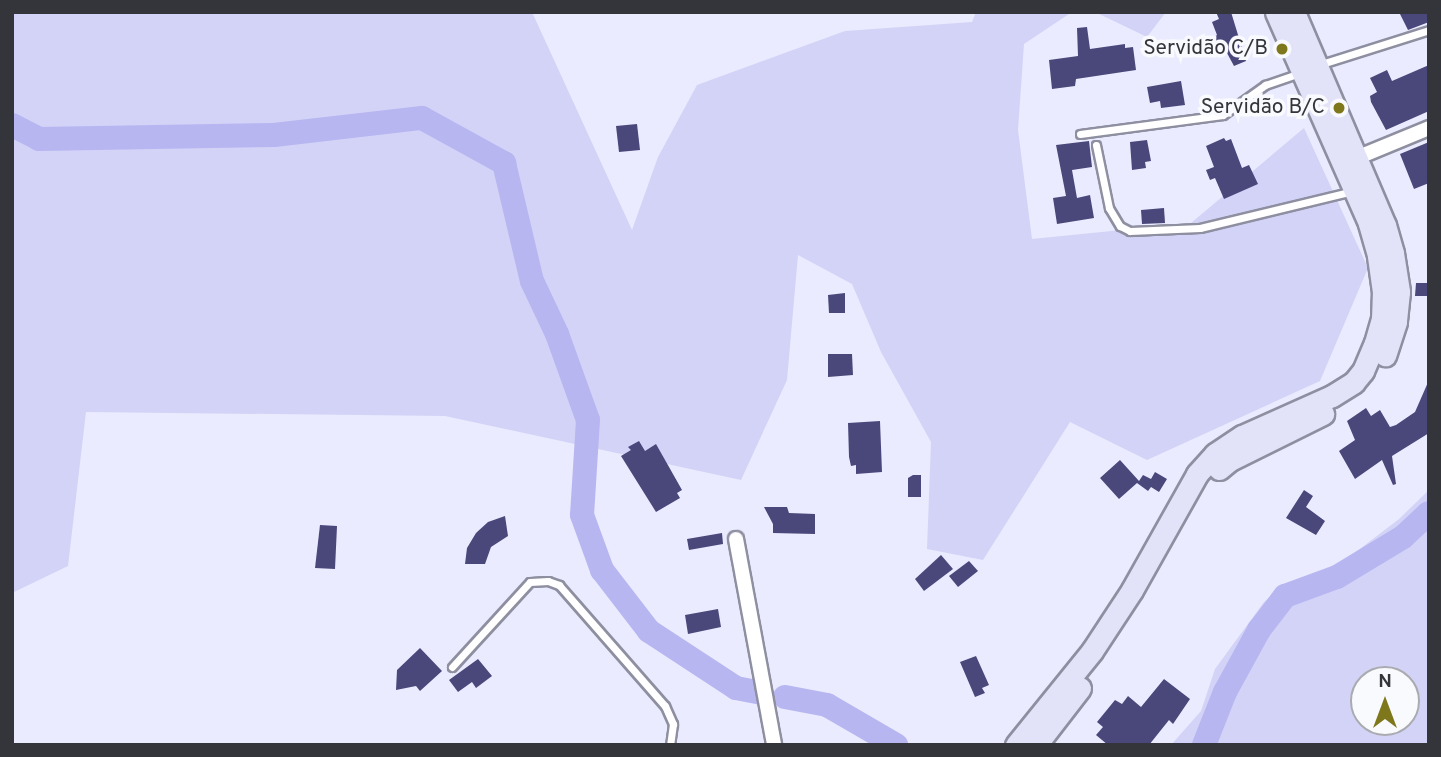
<!DOCTYPE html>
<meta charset="utf-8">
<style>
body{margin:0}
#map{position:relative;width:1441px;height:757px;overflow:hidden;background:#eaebfe;font-family:Overpass,sans-serif}
div>[style]{position:absolute}
.green>*{inset:0;background:#d3d3f7}
.river>*{height:24px;margin:-12px;padding:0 12px;transform-origin:12px;border-radius:12px;background:#b7b6f1}
.building>*{inset:0;background:#4a477a}
.roads{filter:drop-shadow(2px 0 #8e8fa0) drop-shadow(-2px 0 #8e8fa0) drop-shadow(0 2px #8e8fa0) drop-shadow(0 -2px #8e8fa0)}
.service>*{height:7px;margin:-3.5px;padding:0 3.5px;transform-origin:3.5px;border-radius:3.5px;background:#fff}
.minor>*{height:14px;margin:-7px;padding:0 7px;transform-origin:7px;border-radius:7px;background:#fff}
.primary>*{height:21px;margin:-10.5px;padding:0 10.5px;transform-origin:10.5px;border-radius:10.5px;background:#e2e2f8}
.dots>*{width:19px;height:19px;translate:-50% -50%;box-sizing:border-box;border:4px solid #f9fafe;border-radius:50%}
span{translate:-50% -50%;white-space:nowrap;text-align:center;line-height:1.15;-webkit-text-stroke:7px #f9fafe;paint-order:stroke}
.poi-label{font-size:21px;color:#34343b}
.right{translate:-100% -50%;text-align:right}
.frame{position:absolute;inset:0;border:14px solid #34343b;pointer-events:none}
.north{position:absolute;left:1350px;top:666px;width:70px;height:70px;box-sizing:border-box;background:#f9fafe;border:2px solid #aaabb0;border-radius:50%;rotate:0deg;font-size:19px;font-weight:700;line-height:28px;text-align:center;color:#34343b}
.north::after{content:'';display:block;margin:auto;width:24px;height:32px;background:#7e771c;clip-path:polygon(50% 0,100% 100%,50% 72%,0 100%)}
</style>
<div id="map">
<div class="green">
<i style="clip-path:polygon(12px 12px,532px 12px,632px 230px,658px 157px,697px 85px,845px 31px,972px 22px,976px 12px,1072px 12px,1024px 44px,1018px 130px,1032px 239px,1191px 223px,1304px 128px,1368px 268px,1320px 381px,1147px 460px,1070px 422px,983px 560px,927px 549px,931px 442px,881px 352px,852px 284px,798px 255px,787px 380px,741px 480px,445px 416px,86px 412px,68px 566px,12px 593px)"></i>
<i style="clip-path:polygon(1095px 12px,1166px 12px,1147px 37px)"></i>
<i style="clip-path:polygon(evenodd,1429px 490px,1429px 745px,1171px 745px,1201px 711px,1215px 669px,1264px 602px,1285px 584px,1322px 578px,1399px 519px,1429px 490px,1364px 680px,1406px 680px,1406px 722px,1364px 722px,1364px 680px)"></i>
</div>
<div class="river">
<i style="left:12px;top:125px;width:30px;rotate:27deg"></i>
<i style="left:39px;top:139px;width:235px;rotate:-1deg"></i>
<i style="left:274px;top:135px;width:149px;rotate:-6.6deg"></i>
<i style="left:422px;top:118px;width:94px;rotate:28.8deg"></i>
<i style="left:504px;top:163px;width:121px;rotate:76.7deg"></i>
<i style="left:532px;top:281px;width:59px;rotate:64.7deg"></i>
<i style="left:557px;top:334px;width:91px;rotate:70.2deg"></i>
<i style="left:588px;top:420px;width:95px;rotate:93.6deg"></i>
<i style="left:582px;top:515px;width:59px;rotate:70deg"></i>
<i style="left:602px;top:570px;width:77px;rotate:52.4deg"></i>
<i style="left:649px;top:631px;width:104px;rotate:33.2deg"></i>
<i style="left:736px;top:688px;width:25px;rotate:11deg"></i>
<i style="left:785px;top:697px;width:43px;rotate:10.8deg"></i>
<i style="left:827px;top:705px;width:80px;rotate:30.1deg"></i>
<i style="left:1204px;top:745px;width:57px;rotate:-68.4deg"></i>
<i style="left:1225px;top:692px;width:71px;rotate:-61.3deg"></i>
<i style="left:1259px;top:630px;width:43px;rotate:-52.6deg"></i>
<i style="left:1285px;top:596px;width:55px;rotate:-20.1deg"></i>
<i style="left:1337px;top:577px;width:77px;rotate:-31.2deg"></i>
<i style="left:1403px;top:537px;width:35px;rotate:-43deg"></i>
</div>
<div class="building">
<i style="clip-path:polygon(1216px 12px,1231px 12px,1246px 61px,1234px 66px,1227px 53px,1220px 56px,1213px 37px,1217px 35px,1212px 22px,1219px 19px)"></i>
<i style="clip-path:polygon(1399px 12px,1429px 12px,1429px 22px,1408px 30px)"></i>
<i style="clip-path:polygon(1087px 27px,1090px 49px,1125px 44px,1125px 48px,1133px 47px,1136px 70px,1076px 79px,1075px 86px,1052px 89px,1049px 60px,1078px 56px,1077px 28px)"></i>
<i style="clip-path:polygon(1429px 65px,1429px 111px,1386px 130px,1371px 102px,1370px 96px,1377px 92px,1370px 78px,1387px 70px,1392px 81px)"></i>
<i style="clip-path:polygon(1181px 81px,1185px 105px,1161px 108px,1160px 101px,1150px 103px,1147px 87px)"></i>
<i style="clip-path:polygon(637px 124px,640px 150px,619px 152px,616px 126px)"></i>
<i style="clip-path:polygon(1224px 138px,1226px 141px,1231px 139px,1242px 168px,1249px 165px,1258px 184px,1224px 199px,1215px 178px,1210px 180px,1206px 170px,1214px 167px,1206px 146px)"></i>
<i style="clip-path:polygon(1147px 140px,1151px 161px,1145px 162px,1146px 168px,1132px 170px,1130px 142px)"></i>
<i style="clip-path:polygon(1089px 141px,1092px 167px,1072px 170px,1077px 198px,1090px 195px,1094px 218px,1057px 224px,1053px 198px,1066px 196px,1056px 145px)"></i>
<i style="clip-path:polygon(1429px 142px,1429px 183px,1414px 189px,1400px 154px)"></i>
<i style="clip-path:polygon(1164px 208px,1165px 223px,1142px 224px,1141px 210px)"></i>
<i style="clip-path:polygon(1416px 283px,1429px 283px,1429px 296px,1415px 296px)"></i>
<i style="clip-path:polygon(845px 293px,845px 313px,829px 313px,828px 295px)"></i>
<i style="clip-path:polygon(828px 354px,852px 354px,853px 375px,828px 377px)"></i>
<i style="clip-path:polygon(1429px 380px,1429px 433px,1392px 456px,1396px 484px,1393px 485px,1382px 460px,1355px 479px,1339px 451px,1355px 440px,1347px 421px,1366px 408px,1371px 416px,1380px 410px,1390px 427px,1396px 425px,1415px 412px)"></i>
<i style="clip-path:polygon(880px 421px,882px 472px,856px 474px,856px 465px,851px 466px,849px 457px,848px 423px)"></i>
<i style="clip-path:polygon(639px 441px,645px 451px,656px 444px,682px 490px,677px 493px,680px 498px,656px 512px,621px 456px,631px 450px,628px 447px)"></i>
<i style="clip-path:polygon(1120px 460px,1139px 481px,1143px 475px,1151px 479px,1155px 472px,1167px 479px,1159px 492px,1151px 487px,1148px 491px,1137px 483px,1119px 499px,1100px 478px)"></i>
<i style="clip-path:polygon(913px 475px,921px 475px,921px 497px,908px 497px,908px 478px)"></i>
<i style="clip-path:polygon(1304px 490px,1313px 496px,1306px 507px,1325px 521px,1316px 535px,1286px 518px)"></i>
<i style="clip-path:polygon(764px 507px,787px 507px,789px 513px,815px 514px,815px 534px,773px 533px,773px 524px)"></i>
<i style="clip-path:polygon(505px 516px,508px 536px,491px 547px,485px 564px,465px 564px,467px 548px,476px 533px,488px 522px)"></i>
<i style="clip-path:polygon(320px 525px,337px 526px,335px 569px,315px 568px)"></i>
<i style="clip-path:polygon(722px 533px,723px 544px,689px 550px,687px 539px)"></i>
<i style="clip-path:polygon(941px 555px,953px 569px,924px 591px,915px 579px)"></i>
<i style="clip-path:polygon(969px 561px,978px 571px,958px 587px,949px 576px)"></i>
<i style="clip-path:polygon(718px 609px,721px 627px,688px 634px,685px 615px)"></i>
<i style="clip-path:polygon(420px 648px,442px 671px,420px 691px,416px 686px,396px 690px,397px 670px)"></i>
<i style="clip-path:polygon(976px 656px,989px 685px,982px 688px,985px 693px,975px 697px,960px 662px)"></i>
<i style="clip-path:polygon(478px 659px,492px 676px,476px 688px,472px 682px,458px 692px,449px 680px)"></i>
<i style="clip-path:polygon(1164px 679px,1190px 699px,1173px 724px,1169px 720px,1149px 745px,1108px 745px,1096px 735px,1103px 727px,1097px 722px,1115px 700px,1122px 704px,1128px 696px,1141px 707px)"></i>
</div>
<div class="roads">
<div class="service">
<i style="left:1318px;top:65px;width:116px;rotate:-17.5deg"></i>
<i style="left:1080px;top:134px;width:144px;rotate:-7.6deg"></i>
<i style="left:1223px;top:115px;width:52px;rotate:-35.5deg"></i>
<i style="left:1265px;top:85px;width:37px;rotate:-19deg"></i>
<i style="left:1096px;top:145px;width:64px;rotate:78.3deg"></i>
<i style="left:1109px;top:208px;width:21px;rotate:59deg"></i>
<i style="left:1120px;top:226px;width:11px;rotate:27deg"></i>
<i style="left:1130px;top:231px;width:70px;rotate:-2.5deg"></i>
<i style="left:1200px;top:228px;width:157px;rotate:-13.6deg"></i>
<i style="left:452px;top:667px;width:115px;rotate:-47.5deg"></i>
<i style="left:530px;top:582px;width:18px;rotate:-3deg"></i>
<i style="left:548px;top:581px;width:12px;rotate:20deg"></i>
<i style="left:559px;top:585px;width:161px;rotate:48.8deg"></i>
<i style="left:665px;top:706px;width:20px;rotate:66deg"></i>
<i style="left:673px;top:724px;width:21px;rotate:98deg"></i>
</div>
<div class="minor">
<i style="left:1349px;top:161px;width:87px;rotate:-22.4deg"></i>
<i style="left:736px;top:539px;width:209px;rotate:79.5deg"></i>
</div>
<div class="primary">
<i style="left:1294px;top:12px;width:232px;rotate:66.9deg"></i>
<i style="left:1385px;top:225px;width:29px;rotate:74deg"></i>
<i style="left:1393px;top:253px;width:39px;rotate:81deg"></i>
<i style="left:1399px;top:292px;width:30px;rotate:96deg"></i>
<i style="left:1396px;top:322px;width:35px;rotate:108deg"></i>
<i style="left:1219px;top:469px;width:14px;rotate:-39deg"></i>
<i style="left:1230px;top:460px;width:104px;rotate:-26.3deg"></i>
<i style="left:1016px;top:745px;width:121px;rotate:-51deg"></i>
<i style="left:1092px;top:651px;width:73px;rotate:-56.7deg"></i>
<i style="left:1132px;top:590px;width:133px;rotate:-60.7deg"></i>
<i style="left:1197px;top:474px;width:27px;rotate:-48deg"></i>
<i style="left:1215px;top:454px;width:32px;rotate:-34deg"></i>
<i style="left:1242px;top:436px;width:98px;rotate:-24deg"></i>
<i style="left:1332px;top:396px;width:26px;rotate:-32deg"></i>
<i style="left:1354px;top:382px;width:14px;rotate:-51deg"></i>
<i style="left:1363px;top:371px;width:30px;rotate:-67deg"></i>
<i style="left:1375px;top:343px;width:25px;rotate:-74deg"></i>
<i style="left:1382px;top:319px;width:27px;rotate:-88deg"></i>
<i style="left:1383px;top:292px;width:37px;rotate:-98deg"></i>
<i style="left:1378px;top:255px;width:33px;rotate:-106deg"></i>
<i style="left:1369px;top:223px;width:231px;rotate:-113.8deg"></i>
<i style="left:1036px;top:745px;width:72px;rotate:-52.3deg"></i>
</div>
</div>
<div class="dots">
<i style="left:1282px;top:49px;background:#7e771c"></i>
<i style="left:1339px;top:108px;background:#7e771c"></i>
</div>
<div class="poi-label">
<span class="right" style="left:1268px;top:49px">Servidão C/B</span>
<span class="right" style="left:1325px;top:108px">Servidão B/C</span>
</div>
<div class="frame"></div>
<div class="north">N</div>
</div>
